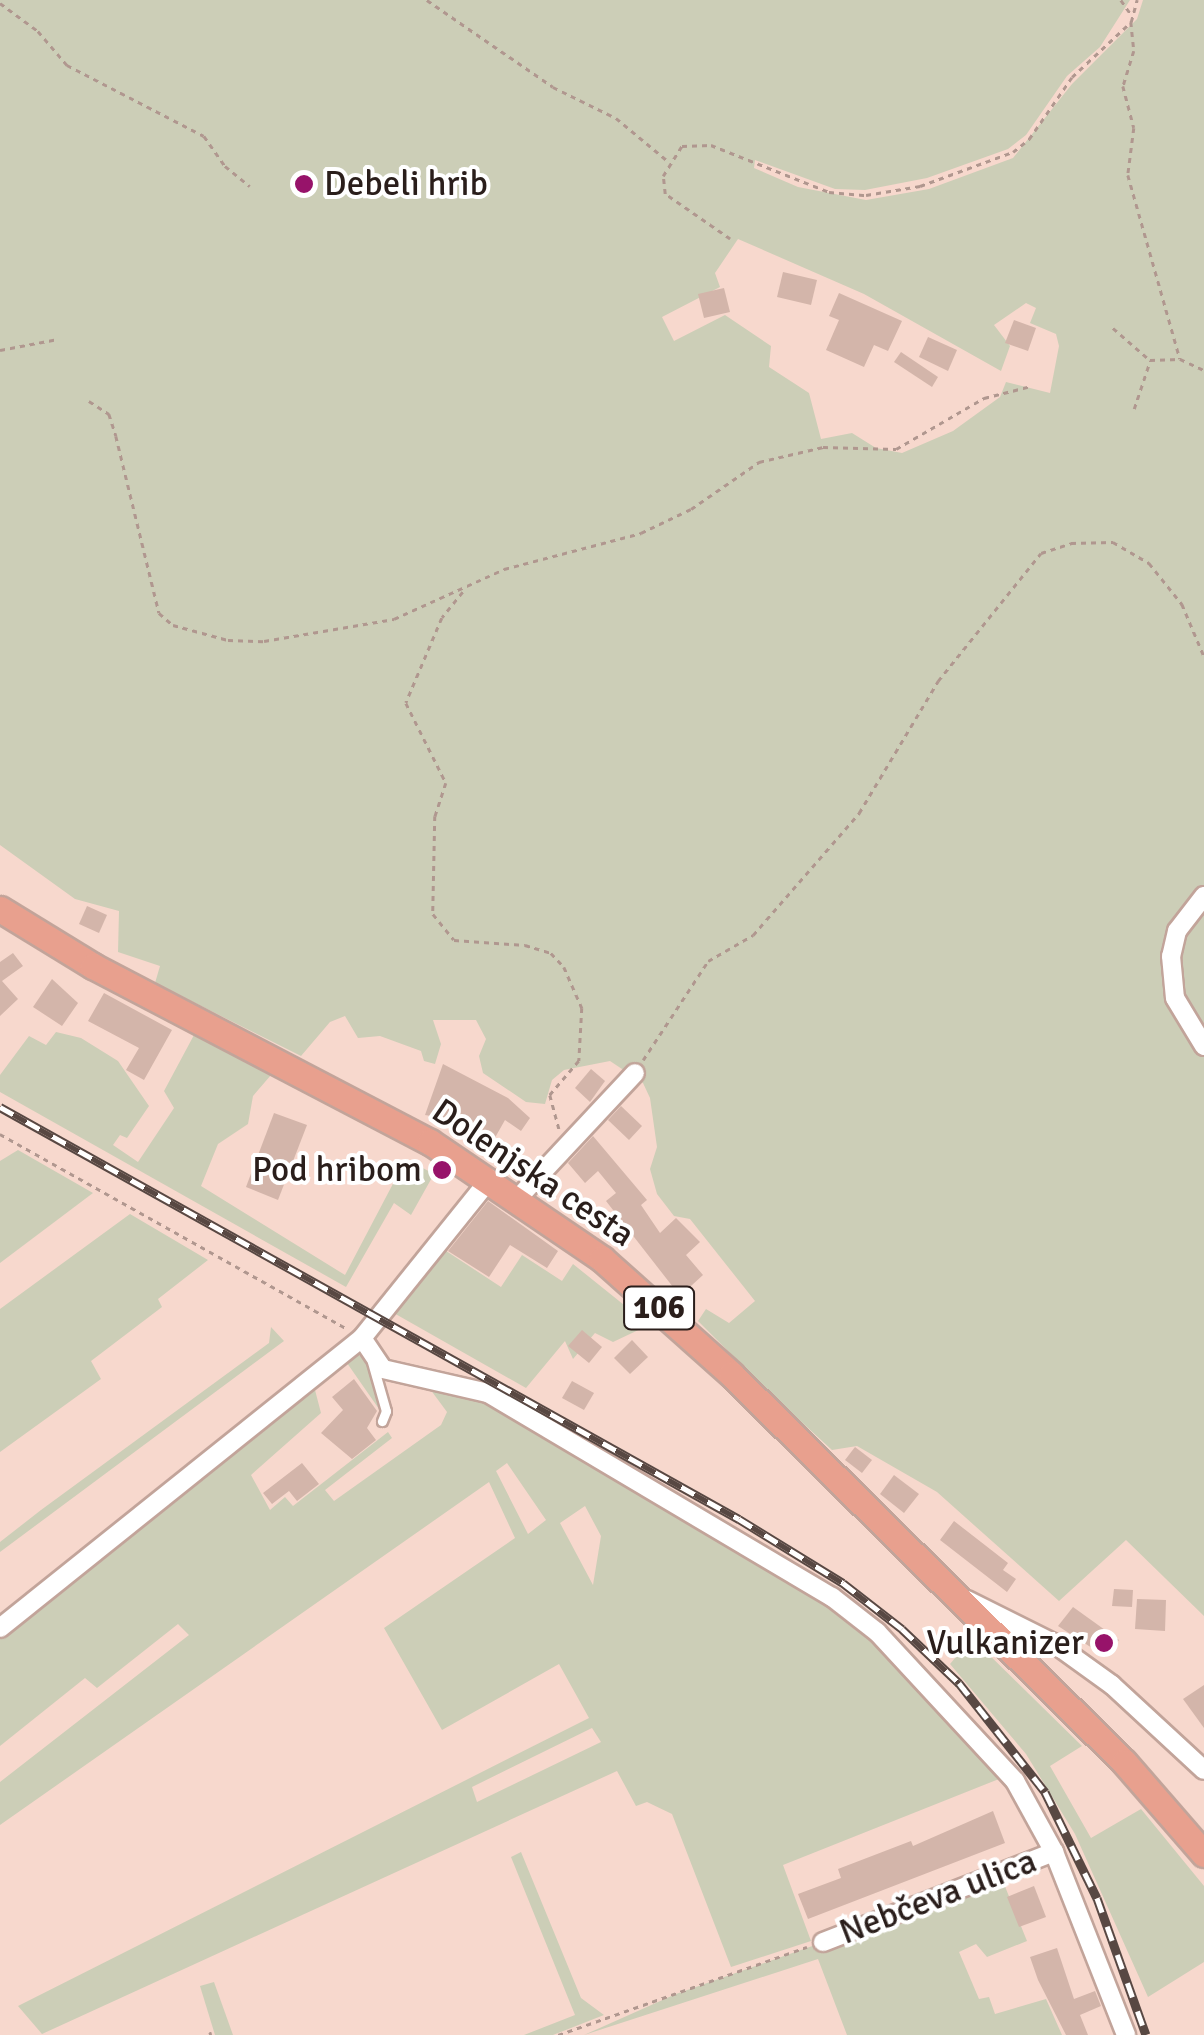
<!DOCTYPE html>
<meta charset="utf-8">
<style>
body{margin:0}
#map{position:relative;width:1204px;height:2035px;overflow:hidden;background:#f7d8cd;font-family:Signika,sans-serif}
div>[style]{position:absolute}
.green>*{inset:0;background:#ccceb7}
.building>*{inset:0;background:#d3b5aa}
.path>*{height:2.5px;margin-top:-1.25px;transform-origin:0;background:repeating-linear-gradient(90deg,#b0978f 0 5px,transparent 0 10px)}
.roads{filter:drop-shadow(2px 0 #c2a49a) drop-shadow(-2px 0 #c2a49a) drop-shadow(0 2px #c2a49a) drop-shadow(0 -2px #c2a49a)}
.service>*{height:9px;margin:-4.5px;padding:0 4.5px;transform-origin:4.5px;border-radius:4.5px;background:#fff}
.minor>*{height:18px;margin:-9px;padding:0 9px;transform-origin:9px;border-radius:9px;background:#fff}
.primary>*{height:25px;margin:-12.5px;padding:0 12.5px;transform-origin:12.5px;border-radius:12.5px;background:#e8a08e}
.rail>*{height:9px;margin-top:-4.5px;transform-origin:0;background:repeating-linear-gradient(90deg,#fff 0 15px,#584843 0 30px);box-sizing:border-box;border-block:2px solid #584843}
.dots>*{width:28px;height:28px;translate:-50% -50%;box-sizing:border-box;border:5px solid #fff;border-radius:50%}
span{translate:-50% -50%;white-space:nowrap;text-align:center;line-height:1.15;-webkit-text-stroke:8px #fff;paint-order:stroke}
.shield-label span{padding:2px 8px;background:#fff;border:2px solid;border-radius:8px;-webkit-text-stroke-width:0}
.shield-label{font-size:32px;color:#2a1e1b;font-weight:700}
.poi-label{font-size:35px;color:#2a1e1b}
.left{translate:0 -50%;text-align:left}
.right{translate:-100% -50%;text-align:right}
.street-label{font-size:35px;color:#2a1e1b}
</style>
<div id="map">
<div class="green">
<i style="clip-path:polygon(evenodd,0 0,1130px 0,1100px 47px,1067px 76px,1026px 135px,1008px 149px,927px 178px,865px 190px,835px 189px,755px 160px,754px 168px,798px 187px,866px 200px,929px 189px,1013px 158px,1072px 84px,1137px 19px,1143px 0,1204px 0,1204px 1616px,1126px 1540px,1059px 1601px,937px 1492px,857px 1446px,832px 1450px,772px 1395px,698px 1321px,706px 1309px,729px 1323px,755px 1301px,690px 1219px,674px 1216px,657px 1194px,650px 1169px,657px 1147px,650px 1098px,643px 1083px,610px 1061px,564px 1070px,552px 1080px,545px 1104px,526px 1102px,483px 1073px,479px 1056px,486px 1039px,476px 1020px,433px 1020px,441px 1044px,435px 1064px,424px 1061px,421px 1051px,380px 1036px,358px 1038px,345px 1016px,330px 1022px,301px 1056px,155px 983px,160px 966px,118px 952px,119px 911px,75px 899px,0 845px,0 0,738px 239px,864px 294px,1001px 371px,1010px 346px,994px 325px,1026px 303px,1036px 308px,1030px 323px,1056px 334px,1059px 346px,1050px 393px,1006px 382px,1000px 397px,953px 431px,902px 453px,876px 448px,852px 433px,821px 439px,809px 393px,769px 367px,771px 346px,725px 315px,674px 341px,662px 317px,720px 287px,715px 273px,738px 239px)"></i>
<i style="clip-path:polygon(56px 1032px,81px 1038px,118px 1061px,149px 1106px,127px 1138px,120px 1135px,113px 1145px,138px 1162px,174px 1108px,164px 1091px,194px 1035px,271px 1075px,253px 1096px,248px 1124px,218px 1144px,201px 1186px,345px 1275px,406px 1159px,434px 1174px,411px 1215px,394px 1203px,346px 1287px,0 1092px,0 1075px,29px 1036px,46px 1045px)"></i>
<i style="clip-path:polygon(18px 1150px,93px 1193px,0 1263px,0 1161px)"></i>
<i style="clip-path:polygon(130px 1214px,208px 1260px,158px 1299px,162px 1307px,91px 1361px,101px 1379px,0 1452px,0 1309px)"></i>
<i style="clip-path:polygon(440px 1247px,501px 1287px,522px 1255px,562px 1281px,573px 1264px,649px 1325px,613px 1342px,595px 1333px,573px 1359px,565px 1341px,526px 1388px,392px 1312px)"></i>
<i style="clip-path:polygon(271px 1327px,284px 1341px,0 1552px,0 1542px,41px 1510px,269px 1343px)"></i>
<i style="clip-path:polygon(evenodd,354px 1352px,367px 1360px,379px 1409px,347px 1363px,315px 1390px,321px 1413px,251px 1475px,270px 1510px,285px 1497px,293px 1506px,388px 1432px,392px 1438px,325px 1490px,334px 1501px,441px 1425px,447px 1412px,430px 1389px,485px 1400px,841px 1611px,878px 1641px,1004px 1777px,783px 1865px,811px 1941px,731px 1967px,672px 1814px,647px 1802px,636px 1806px,617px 1771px,42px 2034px,18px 2006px,589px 1718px,559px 1664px,442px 1730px,384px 1628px,515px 1538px,489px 1482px,0 1825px,0 1782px,189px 1635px,178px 1624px,97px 1688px,85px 1678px,0 1746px,0 1634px,354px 1352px,507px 1463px,546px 1520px,528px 1534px,496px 1471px,507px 1463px,354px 1352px,585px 1506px,601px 1536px,593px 1585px,560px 1523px,585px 1506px,354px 1352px,592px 1728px,601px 1742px,477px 1802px,472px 1787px,592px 1728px)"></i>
<i style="clip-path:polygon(972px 1638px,1082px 1746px,1050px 1766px,1091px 1838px,1141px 1809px,1204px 1886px,1204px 1962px,1148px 1997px,1075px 1834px,1026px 1754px,950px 1664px)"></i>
<i style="clip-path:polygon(521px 1852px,581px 1998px,604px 2015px,553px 2035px,524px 2035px,575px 2015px,511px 1857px)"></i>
<i style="clip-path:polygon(1002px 1879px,1027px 1941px,987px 1957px,976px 1944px,959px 1952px,979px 1999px,989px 1997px,995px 2014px,1046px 1999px,1062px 2035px,847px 2035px,818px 1959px,584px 2035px,676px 1994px)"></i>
<i style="clip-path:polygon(214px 1982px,233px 2035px,215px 2035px,200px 1986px)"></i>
</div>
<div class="building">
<i style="clip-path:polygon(783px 272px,817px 280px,811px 305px,777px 297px)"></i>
<i style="clip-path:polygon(724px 288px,730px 312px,704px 318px,698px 294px)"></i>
<i style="clip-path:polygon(839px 293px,902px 321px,888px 351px,874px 345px,864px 367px,826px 350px,839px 320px,829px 316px)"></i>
<i style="clip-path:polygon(1014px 320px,1036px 328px,1028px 351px,1005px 343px)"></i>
<i style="clip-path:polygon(928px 337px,957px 350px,948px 371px,919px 357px)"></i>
<i style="clip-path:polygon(901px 352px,938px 377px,932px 387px,894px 362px)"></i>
<i style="clip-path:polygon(87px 906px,107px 915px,99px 933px,79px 924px)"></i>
<i style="clip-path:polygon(13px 953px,23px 966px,2px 981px,18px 999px,0 1016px,0 962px)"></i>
<i style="clip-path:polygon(52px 979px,78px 1003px,62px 1026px,33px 1007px)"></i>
<i style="clip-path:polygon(104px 993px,172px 1030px,144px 1080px,126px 1070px,139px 1048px,88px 1021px)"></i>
<i style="clip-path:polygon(443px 1064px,508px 1098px,530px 1118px,521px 1131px,505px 1120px,492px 1143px,449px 1119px,425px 1115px)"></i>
<i style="clip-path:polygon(591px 1069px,605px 1081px,590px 1102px,575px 1088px)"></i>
<i style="clip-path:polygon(621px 1106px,642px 1126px,629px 1140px,608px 1120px)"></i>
<i style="clip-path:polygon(274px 1113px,307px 1125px,278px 1200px,246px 1187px)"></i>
<i style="clip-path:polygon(593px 1136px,647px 1200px,641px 1205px,660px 1233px,676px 1218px,700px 1242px,686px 1255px,703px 1275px,680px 1296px,606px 1201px,616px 1193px,598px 1171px,585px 1183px,568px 1163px)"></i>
<i style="clip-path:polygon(488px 1201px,558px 1251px,547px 1268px,510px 1245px,489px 1277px,448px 1251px)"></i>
<i style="clip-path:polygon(582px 1330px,602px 1347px,589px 1363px,568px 1346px)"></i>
<i style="clip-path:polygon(632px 1340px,648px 1357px,630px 1374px,614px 1358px)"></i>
<i style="clip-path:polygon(354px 1379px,377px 1411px,367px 1428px,376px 1440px,352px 1459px,321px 1433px,343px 1410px,332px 1397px)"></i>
<i style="clip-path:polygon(572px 1381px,594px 1393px,584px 1410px,562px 1398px)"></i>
<i style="clip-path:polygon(855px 1447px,872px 1460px,862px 1473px,845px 1460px)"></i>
<i style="clip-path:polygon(302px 1463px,319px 1484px,297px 1501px,289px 1491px,272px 1504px,263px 1493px)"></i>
<i style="clip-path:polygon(894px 1475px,919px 1494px,904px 1513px,880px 1494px)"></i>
<i style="clip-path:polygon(954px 1521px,1008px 1563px,1003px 1570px,1016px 1579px,1007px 1592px,940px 1540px)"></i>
<i style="clip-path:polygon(1114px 1589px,1133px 1590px,1132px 1607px,1112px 1606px)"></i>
<i style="clip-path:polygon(1137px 1599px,1166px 1600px,1165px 1631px,1135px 1629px)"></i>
<i style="clip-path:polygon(1073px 1607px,1119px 1640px,1106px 1657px,1058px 1626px)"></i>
<i style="clip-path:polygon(1204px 1685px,1204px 1728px,1183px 1699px)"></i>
<i style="clip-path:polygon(993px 1811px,1005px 1843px,808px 1919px,798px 1894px,841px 1878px,838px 1869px,911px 1841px,913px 1846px)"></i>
<i style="clip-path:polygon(1034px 1886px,1046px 1917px,1019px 1927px,1007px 1897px)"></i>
<i style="clip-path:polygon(1057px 1948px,1074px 1999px,1095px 1991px,1101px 2006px,1080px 2015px,1088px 2035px,1066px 2035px,1038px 1980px,1030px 1957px)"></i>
</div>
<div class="path">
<i style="left:427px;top:0;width:153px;rotate:34.6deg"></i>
<i style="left:553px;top:87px;width:70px;rotate:26.2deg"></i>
<i style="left:616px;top:118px;width:69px;rotate:39.7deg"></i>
<i style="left:1121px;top:0;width:16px;rotate:55deg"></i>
<i style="left:0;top:3px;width:47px;rotate:36.4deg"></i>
<i style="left:38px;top:31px;width:45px;rotate:49.5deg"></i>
<i style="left:67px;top:65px;width:154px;rotate:27.4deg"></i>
<i style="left:204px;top:136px;width:37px;rotate:55deg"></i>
<i style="left:225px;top:166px;width:32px;rotate:39deg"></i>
<i style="left:1131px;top:22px;width:29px;rotate:84deg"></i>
<i style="left:1134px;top:51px;width:37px;rotate:107deg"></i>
<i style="left:1123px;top:86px;width:43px;rotate:75.3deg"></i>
<i style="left:1134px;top:128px;width:47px;rotate:97.3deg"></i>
<i style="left:1128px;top:175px;width:191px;rotate:74.2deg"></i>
<i style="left:730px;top:239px;width:79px;rotate:-145.3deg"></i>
<i style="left:665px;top:194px;width:18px;rotate:-96deg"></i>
<i style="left:663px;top:176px;width:36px;rotate:-58deg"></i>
<i style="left:682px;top:146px;width:29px;rotate:-2deg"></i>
<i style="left:711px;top:145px;width:127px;rotate:21.7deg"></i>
<i style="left:829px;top:192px;width:37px;rotate:5deg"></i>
<i style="left:866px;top:195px;width:55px;rotate:-9.5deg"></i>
<i style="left:920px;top:186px;width:99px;rotate:-20.1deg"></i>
<i style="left:1013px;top:152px;width:21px;rotate:-39deg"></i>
<i style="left:1029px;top:139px;width:75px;rotate:-55.3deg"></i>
<i style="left:1072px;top:77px;width:81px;rotate:-43deg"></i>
<i style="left:1131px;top:22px;width:23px;rotate:-75deg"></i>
<i style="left:1113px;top:328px;width:49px;rotate:40.9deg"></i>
<i style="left:1150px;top:360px;width:30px;rotate:-2deg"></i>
<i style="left:1180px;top:359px;width:26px;rotate:25deg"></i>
<i style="left:0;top:350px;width:59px;rotate:-10.7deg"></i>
<i style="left:89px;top:401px;width:24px;rotate:33deg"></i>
<i style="left:109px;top:414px;width:23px;rotate:72deg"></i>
<i style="left:116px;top:436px;width:182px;rotate:76.3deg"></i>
<i style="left:159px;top:613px;width:18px;rotate:41deg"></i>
<i style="left:173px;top:625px;width:57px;rotate:15.3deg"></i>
<i style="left:228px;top:640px;width:36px;rotate:2deg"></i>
<i style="left:264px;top:641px;width:132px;rotate:-9.6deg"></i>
<i style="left:394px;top:619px;width:121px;rotate:-24.4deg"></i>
<i style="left:504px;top:569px;width:142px;rotate:-14.7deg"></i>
<i style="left:641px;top:533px;width:55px;rotate:-25.6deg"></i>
<i style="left:691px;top:509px;width:83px;rotate:-34.7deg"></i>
<i style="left:759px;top:462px;width:66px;rotate:-13.2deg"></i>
<i style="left:823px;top:447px;width:73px;rotate:1.6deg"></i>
<i style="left:896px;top:449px;width:102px;rotate:-30.1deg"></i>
<i style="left:984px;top:398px;width:49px;rotate:-14.3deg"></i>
<i style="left:1134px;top:409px;width:51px;rotate:-71.6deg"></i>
<i style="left:463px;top:592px;width:33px;rotate:129deg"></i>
<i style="left:442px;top:618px;width:92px;rotate:113deg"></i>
<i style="left:406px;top:703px;width:89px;rotate:63.4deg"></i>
<i style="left:446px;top:783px;width:35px;rotate:108deg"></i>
<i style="left:435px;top:816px;width:98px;rotate:91.2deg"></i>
<i style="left:433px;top:914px;width:33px;rotate:51deg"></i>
<i style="left:454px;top:940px;width:71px;rotate:4deg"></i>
<i style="left:525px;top:945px;width:27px;rotate:17deg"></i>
<i style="left:551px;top:953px;width:19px;rotate:47deg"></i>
<i style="left:564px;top:967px;width:45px;rotate:66.3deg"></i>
<i style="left:582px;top:1008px;width:53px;rotate:93.2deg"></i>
<i style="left:579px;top:1061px;width:45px;rotate:130.5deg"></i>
<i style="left:550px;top:1095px;width:35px;rotate:75deg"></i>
<i style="left:643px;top:1060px;width:118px;rotate:-56.7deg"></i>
<i style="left:708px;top:961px;width:52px;rotate:-30deg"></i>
<i style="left:753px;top:935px;width:162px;rotate:-49deg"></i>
<i style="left:859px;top:813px;width:154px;rotate:-59.1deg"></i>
<i style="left:938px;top:681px;width:164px;rotate:-51.2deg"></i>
<i style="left:1041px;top:553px;width:32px;rotate:-18deg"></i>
<i style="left:1071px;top:543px;width:42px;rotate:-1.4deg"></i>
<i style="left:1113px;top:542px;width:42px;rotate:30.3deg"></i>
<i style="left:1149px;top:563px;width:53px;rotate:51.2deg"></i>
<i style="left:1182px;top:604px;width:56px;rotate:67.1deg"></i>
<i style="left:0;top:1134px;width:399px;rotate:29.3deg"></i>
<i style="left:210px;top:2032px;width:3px;rotate:72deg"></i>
<i style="left:558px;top:2035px;width:264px;rotate:-19.5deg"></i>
</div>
<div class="roads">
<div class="service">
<i style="left:372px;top:1362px;width:51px;rotate:74.1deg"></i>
<i style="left:386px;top:1411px;width:11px;rotate:112deg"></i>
</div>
<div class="minor">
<i style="left:1204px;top:896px;width:44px;rotate:127.6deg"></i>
<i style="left:1177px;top:931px;width:26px;rotate:103deg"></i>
<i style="left:1171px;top:956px;width:42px;rotate:84.6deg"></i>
<i style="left:1175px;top:998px;width:56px;rotate:58.9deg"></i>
<i style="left:518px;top:1198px;width:171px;rotate:-46.9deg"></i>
<i style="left:362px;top:1338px;width:37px;rotate:56deg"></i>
<i style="left:383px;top:1369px;width:108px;rotate:12.9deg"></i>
<i style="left:488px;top:1393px;width:400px;rotate:30.7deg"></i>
<i style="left:832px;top:1597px;width:57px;rotate:37.9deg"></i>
<i style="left:877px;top:1632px;width:203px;rotate:47.2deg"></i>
<i style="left:1015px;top:1781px;width:81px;rotate:61.2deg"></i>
<i style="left:1054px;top:1852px;width:197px;rotate:68.5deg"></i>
<i style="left:967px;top:1600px;width:98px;rotate:26.6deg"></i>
<i style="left:1055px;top:1644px;width:70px;rotate:35.7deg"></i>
<i style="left:1112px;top:1685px;width:125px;rotate:42.7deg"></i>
<i style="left:0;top:1628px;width:464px;rotate:-38.7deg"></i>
<i style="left:362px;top:1338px;width:204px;rotate:-51.2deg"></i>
<i style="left:823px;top:1942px;width:248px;rotate:-21.3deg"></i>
</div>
<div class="primary">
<i style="left:0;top:909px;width:109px;rotate:31.5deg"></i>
<i style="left:93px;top:966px;width:380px;rotate:27.6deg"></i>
<i style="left:430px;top:1142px;width:208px;rotate:34.2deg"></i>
<i style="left:602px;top:1259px;width:173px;rotate:41.7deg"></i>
<i style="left:731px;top:1374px;width:552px;rotate:44.63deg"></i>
<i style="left:1124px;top:1762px;width:122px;rotate:49deg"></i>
</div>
</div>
<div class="rail">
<i style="left:0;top:1107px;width:846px;rotate:29.14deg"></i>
<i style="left:739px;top:1519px;width:122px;rotate:31.6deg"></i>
<i style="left:843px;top:1583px;width:75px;rotate:37.9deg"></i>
<i style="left:902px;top:1629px;width:79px;rotate:43.5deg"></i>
<i style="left:959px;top:1683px;width:139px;rotate:51.7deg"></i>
<i style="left:1045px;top:1792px;width:118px;rotate:63.9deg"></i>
<i style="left:1097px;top:1898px;width:145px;rotate:70.3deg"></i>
</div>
<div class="dots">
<i style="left:304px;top:184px;background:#97136a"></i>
<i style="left:442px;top:1170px;background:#97136a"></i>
<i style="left:1104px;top:1643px;background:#97136a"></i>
</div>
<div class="shield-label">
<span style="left:659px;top:1308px">106</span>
</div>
<div class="poi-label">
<span class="left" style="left:324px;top:184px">Debeli hrib</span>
<span class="right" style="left:422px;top:1170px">Pod hribom</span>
<span class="right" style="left:1084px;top:1643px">Vulkanizer</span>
</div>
<div class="street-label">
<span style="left:533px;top:1173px;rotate:34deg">Dolenjska cesta</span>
<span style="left:938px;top:1897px;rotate:-21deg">Nebčeva ulica</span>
</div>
</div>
